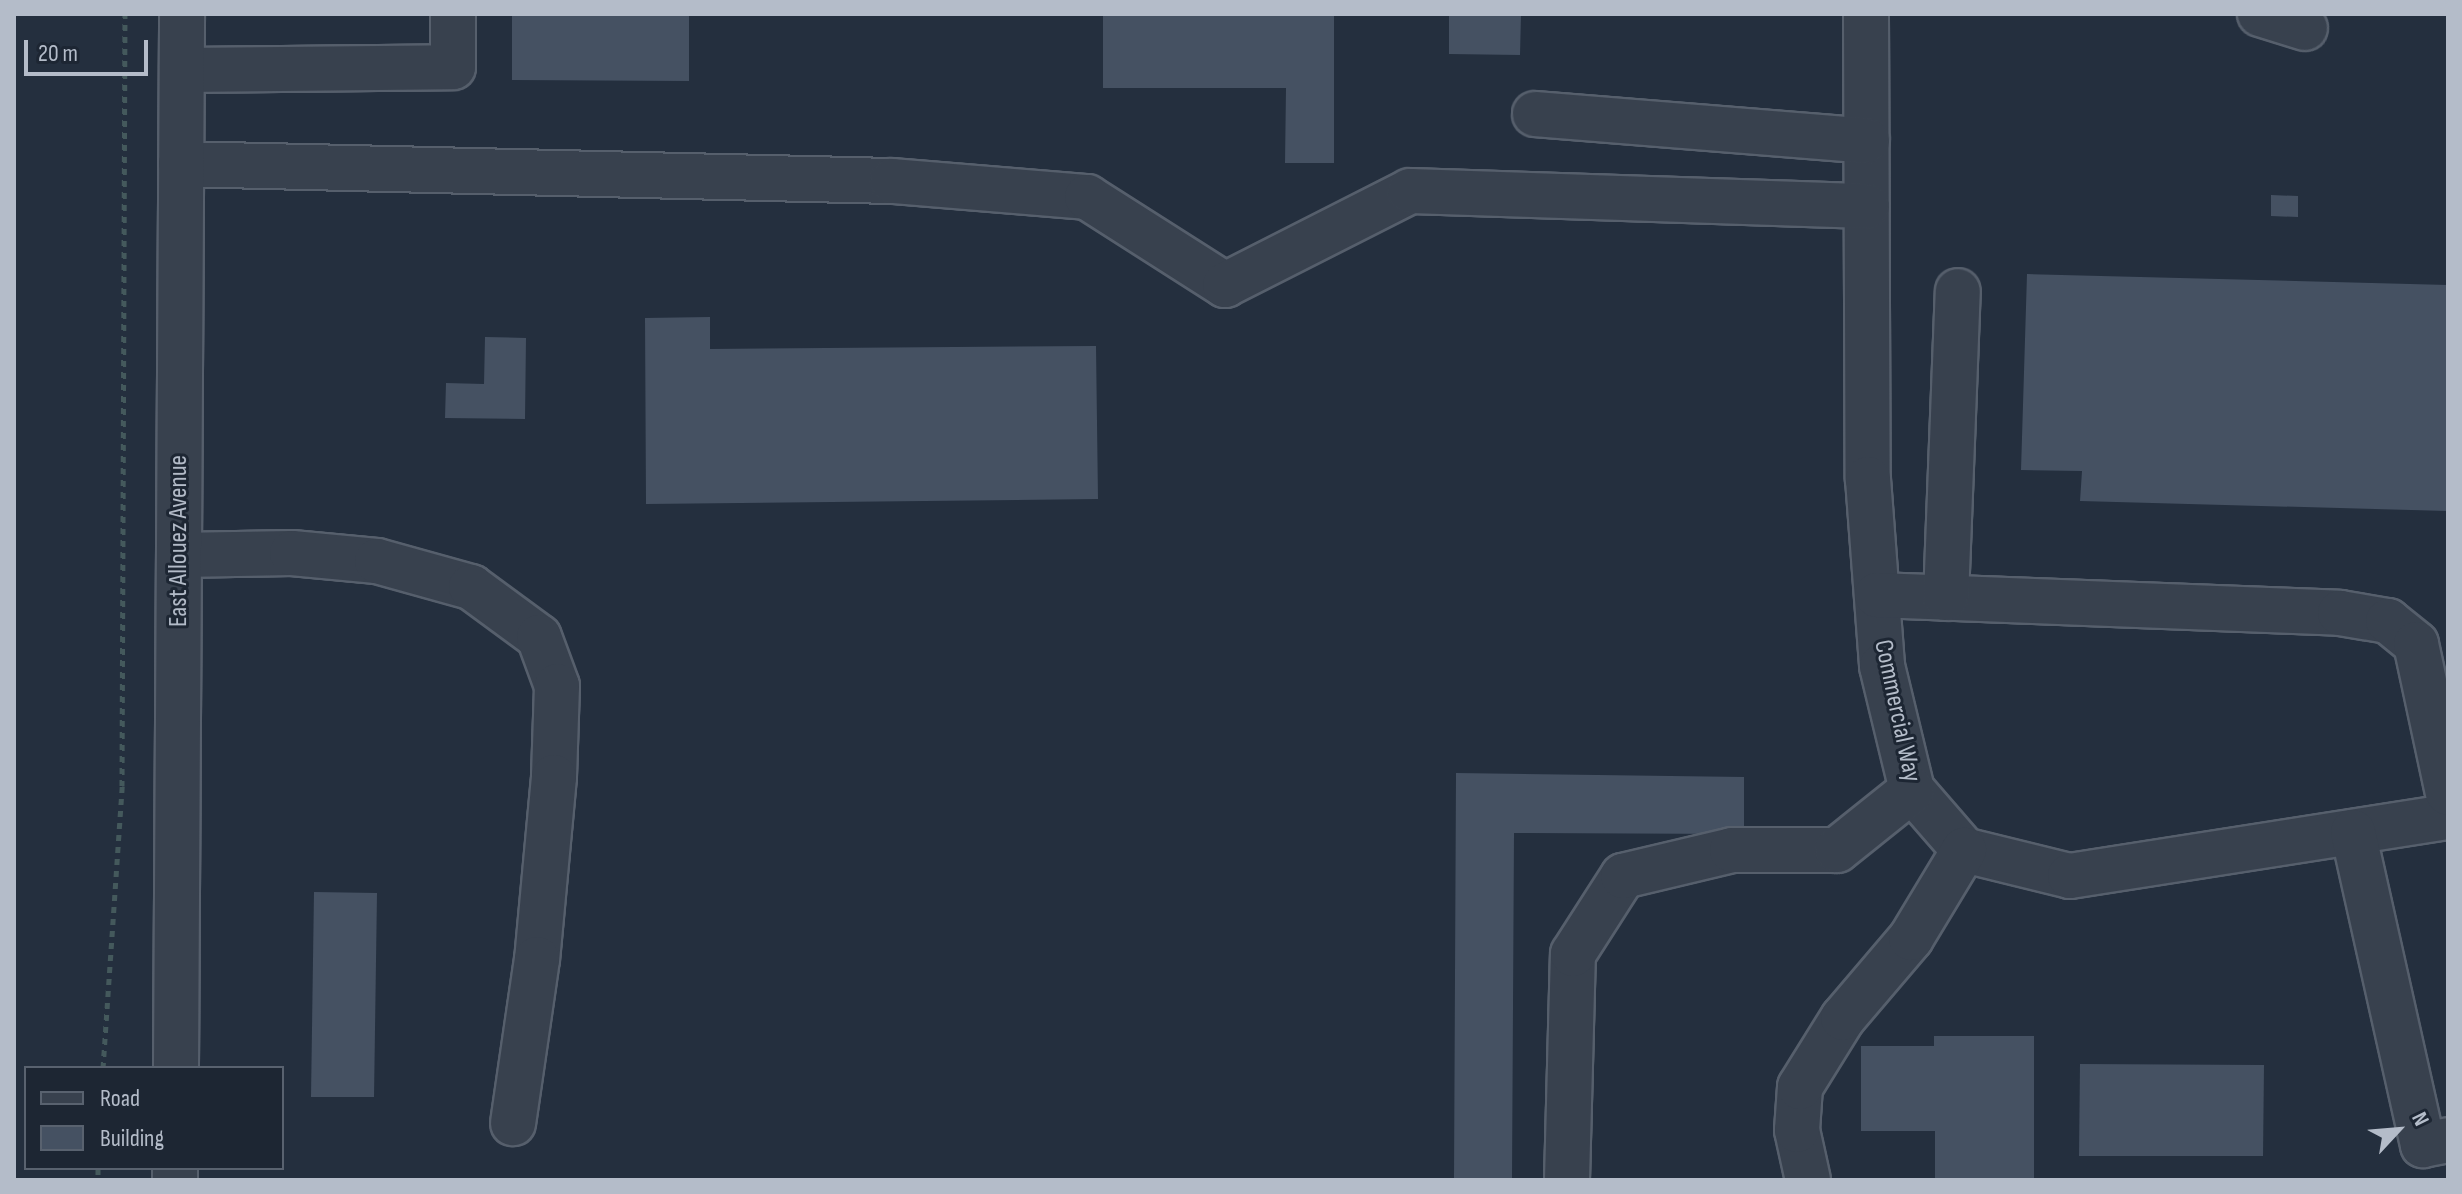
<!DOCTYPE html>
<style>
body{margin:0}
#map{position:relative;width:2462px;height:1194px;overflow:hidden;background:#242f3e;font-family:"Sofia Sans Condensed",sans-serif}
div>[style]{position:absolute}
.building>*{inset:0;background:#455162}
.path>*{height:5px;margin-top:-2.5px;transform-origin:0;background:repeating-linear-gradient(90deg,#44595c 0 6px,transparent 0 12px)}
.roads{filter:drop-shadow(2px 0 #565f6c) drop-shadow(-2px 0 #565f6c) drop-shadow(0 2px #565f6c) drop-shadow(0 -2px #565f6c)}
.minor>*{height:44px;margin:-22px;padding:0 22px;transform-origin:22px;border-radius:22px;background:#38414e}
span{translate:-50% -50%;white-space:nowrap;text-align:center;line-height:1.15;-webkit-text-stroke:6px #1d2633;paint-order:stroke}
.street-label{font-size:26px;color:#b4bcc9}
.frame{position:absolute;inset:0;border:16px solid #b4bcc9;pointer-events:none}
.legend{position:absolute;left:24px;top:1066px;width:260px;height:104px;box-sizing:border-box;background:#1d2633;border:2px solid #59626f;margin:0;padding:10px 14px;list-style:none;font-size:24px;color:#b4bcc9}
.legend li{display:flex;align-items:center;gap:16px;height:40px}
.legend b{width:40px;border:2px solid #59626f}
.north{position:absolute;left:2358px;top:1090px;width:80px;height:80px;-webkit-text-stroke:6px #1d2633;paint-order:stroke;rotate:64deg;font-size:22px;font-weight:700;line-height:32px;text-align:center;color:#b4bcc9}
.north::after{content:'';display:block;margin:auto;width:28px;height:36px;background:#b4bcc9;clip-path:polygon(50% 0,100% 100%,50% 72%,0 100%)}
.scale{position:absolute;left:24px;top:40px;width:124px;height:36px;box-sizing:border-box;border:4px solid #b4bcc9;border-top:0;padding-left:10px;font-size:24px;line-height:28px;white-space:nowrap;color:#b4bcc9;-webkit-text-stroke:6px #1d2633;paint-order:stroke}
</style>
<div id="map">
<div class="building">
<i style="clip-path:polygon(512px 14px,689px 14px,689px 81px,512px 80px)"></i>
<i style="clip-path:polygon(1103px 14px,1334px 14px,1334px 163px,1285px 163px,1286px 88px,1103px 88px)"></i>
<i style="clip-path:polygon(1449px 14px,1521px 14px,1520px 55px,1449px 54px)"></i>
<i style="clip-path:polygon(2271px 195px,2298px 196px,2298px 217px,2271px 216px)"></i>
<i style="clip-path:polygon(2027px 274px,2448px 285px,2448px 511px,2080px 501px,2082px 471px,2021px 470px)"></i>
<i style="clip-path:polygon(710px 317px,710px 349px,1096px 346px,1098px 499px,646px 504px,645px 318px)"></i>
<i style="clip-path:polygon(485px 337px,526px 338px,525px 419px,445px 418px,446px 383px,484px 384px)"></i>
<i style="clip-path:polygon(1456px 773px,1744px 777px,1744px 832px,1738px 834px,1514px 833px,1512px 1180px,1454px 1180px)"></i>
<i style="clip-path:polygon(314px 892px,377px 893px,374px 1097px,311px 1097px)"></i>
<i style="clip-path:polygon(1934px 1036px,2034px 1036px,2034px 1180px,1935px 1180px,1935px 1131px,1861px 1131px,1861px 1046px,1934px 1046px)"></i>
<i style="clip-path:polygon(2080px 1064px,2264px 1065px,2263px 1156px,2079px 1156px)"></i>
</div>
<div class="path">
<i style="left:103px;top:1068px;width:283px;rotate:-86.1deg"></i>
<i style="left:122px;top:786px;width:772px;rotate:-89.78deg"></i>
<i style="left:98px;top:1168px;width:12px;rotate:90deg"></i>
</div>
<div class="roads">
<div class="minor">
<i style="left:1866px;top:14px;width:465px;rotate:89.8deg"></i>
<i style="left:1868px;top:479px;width:188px;rotate:85.7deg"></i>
<i style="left:1882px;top:666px;width:128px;rotate:76.4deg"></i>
<i style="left:1912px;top:790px;width:79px;rotate:49.1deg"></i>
<i style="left:1964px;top:850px;width:109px;rotate:13.8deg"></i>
<i style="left:2070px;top:876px;width:383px;rotate:-8.9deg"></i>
<i style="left:2260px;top:14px;width:47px;rotate:17.3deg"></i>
<i style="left:182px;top:70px;width:271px;rotate:-0.6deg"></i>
<i style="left:453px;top:67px;width:53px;rotate:-90deg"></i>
<i style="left:1535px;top:114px;width:333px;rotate:4.6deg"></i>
<i style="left:181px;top:164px;width:711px;rotate:1.37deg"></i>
<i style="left:892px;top:181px;width:196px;rotate:4.7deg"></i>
<i style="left:1087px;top:197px;width:164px;rotate:32.5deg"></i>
<i style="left:1225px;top:285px;width:208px;rotate:-26.9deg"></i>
<i style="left:1410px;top:191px;width:457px;rotate:1.9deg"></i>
<i style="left:179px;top:555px;width:113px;rotate:-1deg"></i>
<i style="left:292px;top:553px;width:85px;rotate:5.4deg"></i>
<i style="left:377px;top:561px;width:98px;rotate:15.5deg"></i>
<i style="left:471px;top:587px;width:84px;rotate:36.3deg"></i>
<i style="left:539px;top:637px;width:52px;rotate:69.8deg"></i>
<i style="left:557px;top:686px;width:91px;rotate:91.9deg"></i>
<i style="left:554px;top:777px;width:183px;rotate:95.3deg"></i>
<i style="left:537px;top:959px;width:166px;rotate:98.3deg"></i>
<i style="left:1877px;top:595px;width:463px;rotate:2.2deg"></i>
<i style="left:2340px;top:613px;width:49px;rotate:9.5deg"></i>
<i style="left:2388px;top:621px;width:36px;rotate:39deg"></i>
<i style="left:2416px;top:644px;width:152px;rotate:77.9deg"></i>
<i style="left:1946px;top:598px;width:307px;rotate:-87.8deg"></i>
<i style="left:2353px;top:832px;width:321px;rotate:77.4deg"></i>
<i style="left:2423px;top:1145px;width:25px;rotate:-11deg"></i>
<i style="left:176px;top:1068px;width:1054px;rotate:-89.67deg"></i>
<i style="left:175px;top:1180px;width:12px;rotate:-90deg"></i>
<i style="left:1567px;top:1180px;width:226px;rotate:-88.5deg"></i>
<i style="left:1573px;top:954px;width:93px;rotate:-57.3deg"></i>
<i style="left:1623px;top:876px;width:112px;rotate:-13.4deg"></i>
<i style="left:1732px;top:850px;width:105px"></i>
<i style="left:1837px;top:850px;width:96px;rotate:-38.7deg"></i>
<i style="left:1808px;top:1180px;width:51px;rotate:-102.4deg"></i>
<i style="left:1797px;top:1130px;width:43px;rotate:-86deg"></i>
<i style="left:1800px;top:1087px;width:81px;rotate:-58.1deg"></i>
<i style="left:1843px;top:1018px;width:105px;rotate:-49.6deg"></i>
<i style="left:1911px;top:938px;width:103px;rotate:-58.9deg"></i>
</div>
</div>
<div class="street-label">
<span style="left:179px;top:541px;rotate:-90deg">East Allouez Avenue</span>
<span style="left:1897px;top:711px;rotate:78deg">Commercial Way</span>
</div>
<div class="frame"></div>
<ul class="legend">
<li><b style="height:10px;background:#38414e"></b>Road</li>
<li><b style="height:22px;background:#455162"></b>Building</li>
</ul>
<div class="north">N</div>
<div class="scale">20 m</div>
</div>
